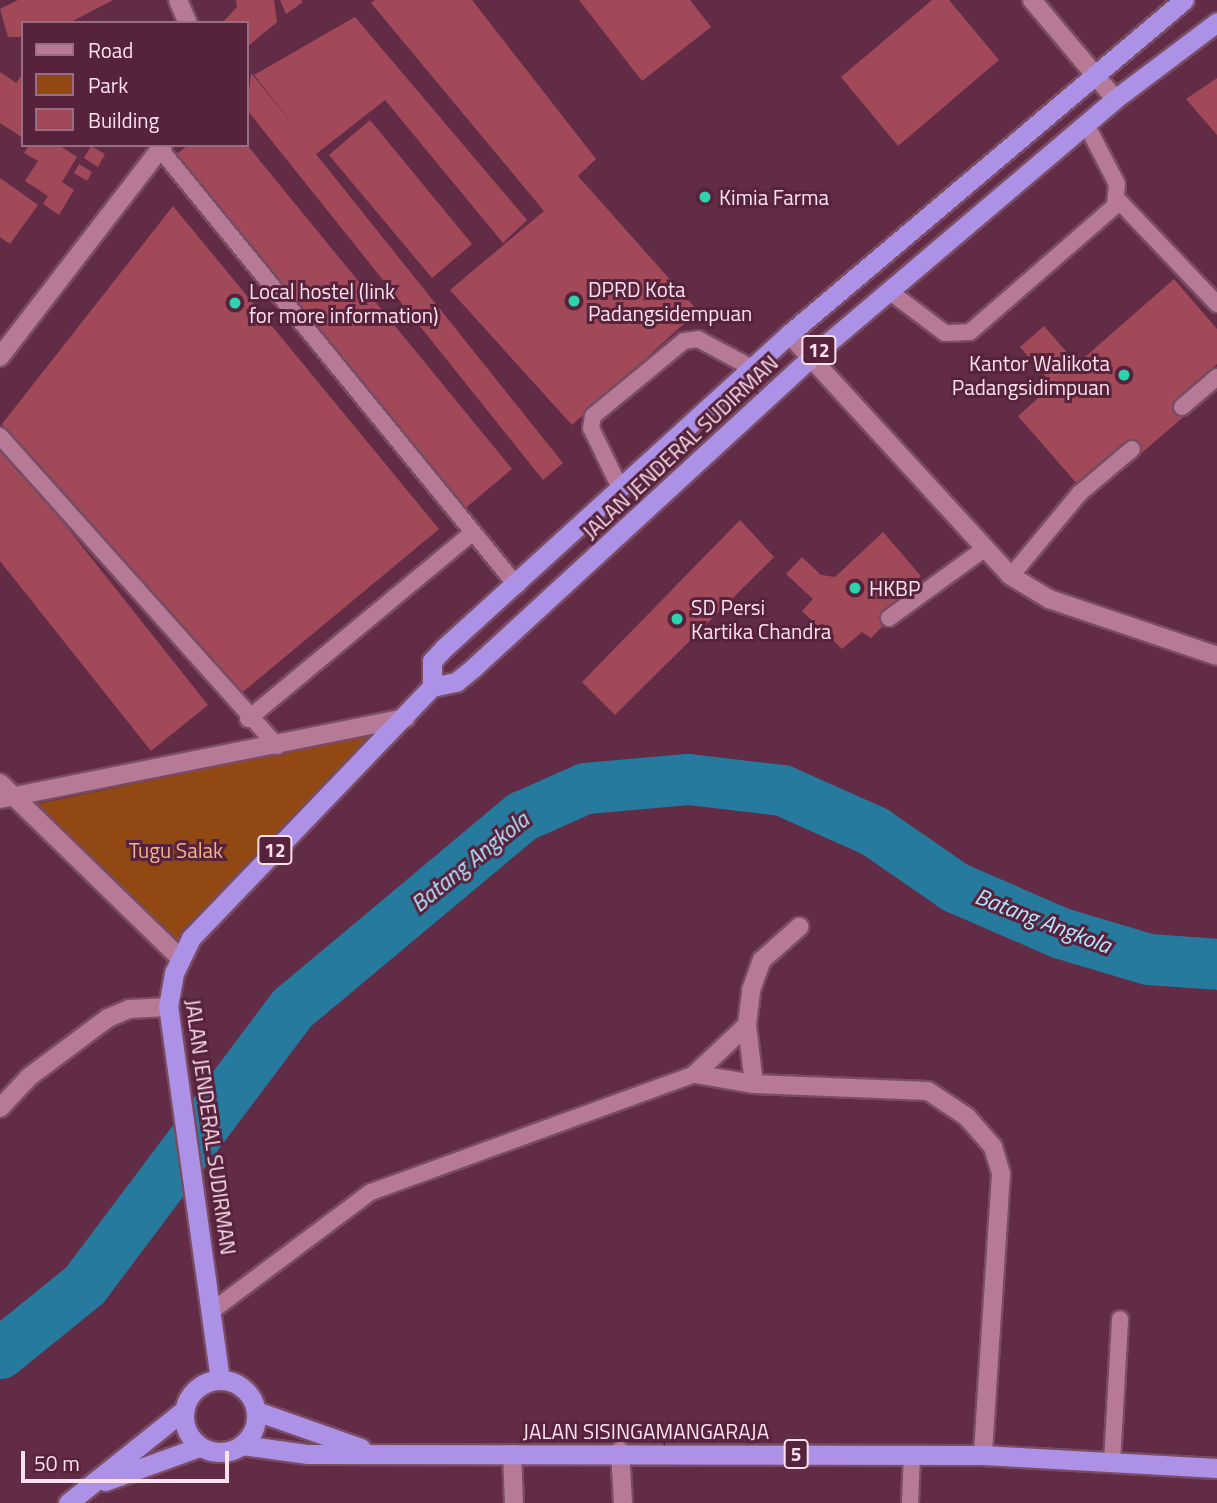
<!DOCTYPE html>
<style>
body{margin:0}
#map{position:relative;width:1217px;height:1503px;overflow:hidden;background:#622c47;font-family:"Titillium Web",sans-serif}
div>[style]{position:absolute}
.green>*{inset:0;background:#914813}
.river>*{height:51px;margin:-25.5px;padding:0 25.5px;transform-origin:25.5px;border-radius:25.5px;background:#267a9e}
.building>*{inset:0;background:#a24959}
.roads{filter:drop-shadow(2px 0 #794c63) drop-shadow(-2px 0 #794c63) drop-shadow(0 2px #794c63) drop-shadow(0 -2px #794c63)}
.service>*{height:16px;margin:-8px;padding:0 8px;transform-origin:8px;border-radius:8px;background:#b77a96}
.minor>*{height:18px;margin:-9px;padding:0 9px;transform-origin:9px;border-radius:9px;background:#b77a96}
.tertiary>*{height:18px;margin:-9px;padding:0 9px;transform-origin:9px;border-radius:9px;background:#b77a96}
.trunk>*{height:19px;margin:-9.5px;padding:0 9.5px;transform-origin:9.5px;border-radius:9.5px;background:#ac91e6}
.trunk>.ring{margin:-9.5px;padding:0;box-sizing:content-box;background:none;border:19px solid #ac91e6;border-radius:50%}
.dots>*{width:19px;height:19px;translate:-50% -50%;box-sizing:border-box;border:4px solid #56223c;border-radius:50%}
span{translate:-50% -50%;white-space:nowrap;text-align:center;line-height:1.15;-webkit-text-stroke:6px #56223c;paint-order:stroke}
.shield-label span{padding:2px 5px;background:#56223c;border:2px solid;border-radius:5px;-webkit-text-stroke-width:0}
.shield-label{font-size:19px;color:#fde1ed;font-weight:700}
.poi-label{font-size:21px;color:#fde1ed}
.left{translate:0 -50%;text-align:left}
.right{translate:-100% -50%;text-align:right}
.street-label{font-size:21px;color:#fde1ed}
.park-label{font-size:21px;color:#f2b28d}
.water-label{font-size:23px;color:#b6e6ff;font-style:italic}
.legend{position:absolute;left:21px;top:21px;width:228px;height:126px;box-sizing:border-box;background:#56223c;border:2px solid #996e83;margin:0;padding:9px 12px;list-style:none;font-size:21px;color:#fde1ed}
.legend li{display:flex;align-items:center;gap:14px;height:35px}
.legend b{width:35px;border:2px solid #996e83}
.scale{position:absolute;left:21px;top:1451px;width:208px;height:32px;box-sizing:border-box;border:4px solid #fde1ed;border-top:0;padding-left:9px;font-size:21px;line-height:24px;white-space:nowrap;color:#fde1ed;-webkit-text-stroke:5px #56223c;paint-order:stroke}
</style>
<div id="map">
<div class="green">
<i style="clip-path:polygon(390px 731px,179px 953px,27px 806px)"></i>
</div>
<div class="river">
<i style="left:0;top:1353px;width:108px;rotate:-39deg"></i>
<i style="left:84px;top:1285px;width:346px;rotate:-53.1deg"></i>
<i style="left:292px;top:1008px;width:300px;rotate:-39.9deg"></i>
<i style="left:522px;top:816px;width:69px;rotate:-24deg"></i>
<i style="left:585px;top:788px;width:103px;rotate:-5deg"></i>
<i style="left:688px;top:779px;width:95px;rotate:6.7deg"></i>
<i style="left:782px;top:790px;width:101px;rotate:24deg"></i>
<i style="left:874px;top:831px;width:98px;rotate:34.7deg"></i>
<i style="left:955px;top:887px;width:116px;rotate:23.5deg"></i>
<i style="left:1061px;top:933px;width:91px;rotate:16.6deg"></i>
<i style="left:1148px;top:959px;width:69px;rotate:4.1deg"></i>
</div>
<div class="building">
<i style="clip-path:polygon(18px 0,113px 0,69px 23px,23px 23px,23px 37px,8px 37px,0 9px)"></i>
<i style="clip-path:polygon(236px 0,274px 0,277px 22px,247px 47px,247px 23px,222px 23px,237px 7px)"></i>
<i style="clip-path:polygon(280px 0,301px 0,303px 2px,286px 14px)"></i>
<i style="clip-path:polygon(375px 0,472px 0,596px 159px,578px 176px,698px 311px,572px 425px,450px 290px,544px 211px,371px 3px)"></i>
<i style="clip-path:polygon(579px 0,690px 0,711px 27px,642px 81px)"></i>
<i style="clip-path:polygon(932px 0,949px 0,999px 60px,898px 146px,841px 77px)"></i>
<i style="clip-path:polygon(355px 17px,527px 220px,503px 243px,385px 100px,316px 154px,563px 463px,543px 480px,247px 110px,251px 73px,295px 127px,254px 75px)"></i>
<i style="clip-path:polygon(0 72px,16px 83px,23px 73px,23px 138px,0 123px)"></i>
<i style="clip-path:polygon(1217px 78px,1217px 135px,1186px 99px)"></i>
<i style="clip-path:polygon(370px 120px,472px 244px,432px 278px,329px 155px)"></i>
<i style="clip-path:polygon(29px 145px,59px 145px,77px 157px,62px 182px,74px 190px,59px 215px,43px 204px,48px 196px,25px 181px,38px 161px,24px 153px)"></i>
<i style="clip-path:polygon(188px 145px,247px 145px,512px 469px,462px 511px,173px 157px)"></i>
<i style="clip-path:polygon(91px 146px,105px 154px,98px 167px,84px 158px)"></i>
<i style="clip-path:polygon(79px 164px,92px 172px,87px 181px,74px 173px)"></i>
<i style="clip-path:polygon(0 178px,38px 205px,10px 244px,0 237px)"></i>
<i style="clip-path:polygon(173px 206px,439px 529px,238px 696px,2px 424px)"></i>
<i style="clip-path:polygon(1174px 279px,1217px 329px,1217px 364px,1176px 399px,1188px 413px,1138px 456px,1127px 443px,1078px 485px,1018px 416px,1053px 385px,1020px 347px,1044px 326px,1077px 364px)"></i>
<i style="clip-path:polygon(0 443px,208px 705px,151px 751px,0 561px)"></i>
<i style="clip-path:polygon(740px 520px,774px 557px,615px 715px,582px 682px)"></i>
<i style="clip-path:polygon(883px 532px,921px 576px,878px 617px,885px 624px,871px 638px,862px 632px,842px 649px,802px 611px,813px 599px,786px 574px,802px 557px,821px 575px,835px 577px)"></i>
</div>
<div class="roads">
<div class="service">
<i style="left:160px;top:149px;width:564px;rotate:50.75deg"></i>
<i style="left:1118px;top:200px;width:144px;rotate:46.4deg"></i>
<i style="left:889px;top:291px;width:70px;rotate:36.9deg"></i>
<i style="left:945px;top:333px;width:25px;rotate:-2deg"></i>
<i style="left:970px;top:332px;width:192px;rotate:-41deg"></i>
<i style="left:1115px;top:206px;width:22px;rotate:-85deg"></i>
<i style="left:1117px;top:184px;width:68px;rotate:-117.3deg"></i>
<i style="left:1182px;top:407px;width:46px;rotate:-40.6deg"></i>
<i style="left:0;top:436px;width:416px;rotate:48.2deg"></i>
<i style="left:621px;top:490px;width:69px;rotate:-115.8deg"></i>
<i style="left:591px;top:428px;width:12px;rotate:-81deg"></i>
<i style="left:593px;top:416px;width:118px;rotate:-39.5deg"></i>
<i style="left:684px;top:341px;width:14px;rotate:-8deg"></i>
<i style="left:698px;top:339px;width:61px;rotate:28.2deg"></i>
<i style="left:1011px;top:576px;width:108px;rotate:-50.3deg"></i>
<i style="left:1080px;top:493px;width:68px;rotate:-40.2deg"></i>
<i style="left:889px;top:618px;width:117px;rotate:-36deg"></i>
<i style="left:248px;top:719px;width:291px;rotate:-39.7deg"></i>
<i style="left:213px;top:1310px;width:197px;rotate:-36.8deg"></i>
<i style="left:371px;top:1192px;width:345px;rotate:-20deg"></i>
<i style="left:1112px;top:1463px;width:144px;rotate:-86.8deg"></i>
<i style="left:910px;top:1503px;width:47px;rotate:-87.6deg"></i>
</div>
<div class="minor">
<i style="left:178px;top:0;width:25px;rotate:67deg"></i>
<i style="left:0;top:357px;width:267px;rotate:-52.4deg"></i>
<i style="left:0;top:783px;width:251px;rotate:44.2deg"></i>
<i style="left:0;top:799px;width:414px;rotate:-11.3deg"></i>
<i style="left:695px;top:1074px;width:60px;rotate:9.6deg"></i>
<i style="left:754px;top:1084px;width:174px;rotate:2.3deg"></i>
<i style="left:928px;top:1091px;width:47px;rotate:33.7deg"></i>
<i style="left:967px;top:1117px;width:40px;rotate:49deg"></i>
<i style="left:993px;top:1147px;width:28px;rotate:73deg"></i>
<i style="left:1001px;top:1174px;width:282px;rotate:93.7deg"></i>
<i style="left:695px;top:1074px;width:71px;rotate:-43.3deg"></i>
<i style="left:754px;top:1084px;width:59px;rotate:-96.8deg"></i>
<i style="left:747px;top:1025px;width:35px;rotate:-83deg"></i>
<i style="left:751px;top:990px;width:32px;rotate:-70deg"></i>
<i style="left:762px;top:960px;width:50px;rotate:-41.7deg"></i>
<i style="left:0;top:1108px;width:42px;rotate:-46.9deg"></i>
<i style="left:29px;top:1077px;width:99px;rotate:-36.8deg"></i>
<i style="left:108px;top:1018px;width:23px;rotate:-23deg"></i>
<i style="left:129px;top:1009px;width:39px;rotate:-3deg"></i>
<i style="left:620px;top:1451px;width:52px;rotate:86.7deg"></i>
<i style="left:512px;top:1454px;width:49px;rotate:87.7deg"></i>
</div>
<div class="tertiary">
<i style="left:1032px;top:0;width:129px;rotate:50deg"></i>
<i style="left:789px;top:334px;width:328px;rotate:47.5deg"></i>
<i style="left:1011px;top:576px;width:44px;rotate:31.2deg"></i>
<i style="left:1049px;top:599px;width:177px;rotate:18.7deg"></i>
</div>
<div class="trunk">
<i style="left:432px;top:687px;width:26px;rotate:-90deg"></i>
<i style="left:432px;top:661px;width:18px;rotate:-47deg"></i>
<i style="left:444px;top:648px;width:466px;rotate:-42.3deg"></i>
<i style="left:789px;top:334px;width:517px;rotate:-40.22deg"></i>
<i class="ring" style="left:184px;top:1380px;width:53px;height:53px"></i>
<i style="left:220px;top:1380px;width:377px;rotate:-97.9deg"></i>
<i style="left:168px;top:1007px;width:35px;rotate:-80deg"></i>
<i style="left:174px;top:973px;width:39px;rotate:-64deg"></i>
<i style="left:191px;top:938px;width:348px;rotate:-46.2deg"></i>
<i style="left:432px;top:687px;width:25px;rotate:-12deg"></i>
<i style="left:456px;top:682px;width:22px;rotate:-39deg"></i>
<i style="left:473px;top:668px;width:459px;rotate:-42.6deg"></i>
<i style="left:811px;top:357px;width:399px;rotate:-40.3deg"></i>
<i style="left:1115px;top:99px;width:128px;rotate:-37deg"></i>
<i style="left:256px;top:1411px;width:111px;rotate:19.4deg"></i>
<i style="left:242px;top:1445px;width:67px;rotate:7.8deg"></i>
<i style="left:308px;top:1454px;width:675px;rotate:0.08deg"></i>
<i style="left:983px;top:1455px;width:234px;rotate:3.2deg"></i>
<i style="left:105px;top:1481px;width:100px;rotate:-19.9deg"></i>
<i style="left:68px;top:1503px;width:149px;rotate:-38.7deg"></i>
</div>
</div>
<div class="dots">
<i style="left:705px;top:197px;background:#2dd4ab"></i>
<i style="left:574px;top:301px;background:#2dd4ab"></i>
<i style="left:235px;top:303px;background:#2dd4ab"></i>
<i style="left:1124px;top:375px;background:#2dd4ab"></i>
<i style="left:855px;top:588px;background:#2dd4ab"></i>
<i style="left:677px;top:619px;background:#2dd4ab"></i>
</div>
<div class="shield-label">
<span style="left:819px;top:350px">12</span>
<span style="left:275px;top:850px">12</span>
<span style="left:796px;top:1454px">5</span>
</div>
<div class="poi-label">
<span class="left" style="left:719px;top:197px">Kimia Farma</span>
<span class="left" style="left:588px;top:301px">DPRD Kota<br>Padangsidempuan</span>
<span class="left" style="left:249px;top:303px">Local hostel (link<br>for more information)</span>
<span class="right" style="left:1110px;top:375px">Kantor Walikota<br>Padangsidimpuan</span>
<span class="left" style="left:869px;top:588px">HKBP</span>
<span class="left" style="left:691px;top:619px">SD Persi<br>Kartika Chandra</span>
</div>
<div class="street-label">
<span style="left:680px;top:447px;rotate:-43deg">JALAN JENDERAL SUDIRMAN</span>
<span style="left:211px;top:1127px;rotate:82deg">JALAN JENDERAL SUDIRMAN</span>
<span style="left:646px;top:1431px">JALAN SISINGAMANGARAJA</span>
</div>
<div class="park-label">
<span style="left:176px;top:850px">Tugu Salak</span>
</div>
<div class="water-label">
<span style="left:470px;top:862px;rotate:-39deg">Batang Angkola</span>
<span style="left:1043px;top:921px;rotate:21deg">Batang Angkola</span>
</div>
<ul class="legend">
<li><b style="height:9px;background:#b77a96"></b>Road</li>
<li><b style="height:19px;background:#914813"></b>Park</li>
<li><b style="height:19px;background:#a24959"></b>Building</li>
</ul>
<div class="scale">50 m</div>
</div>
